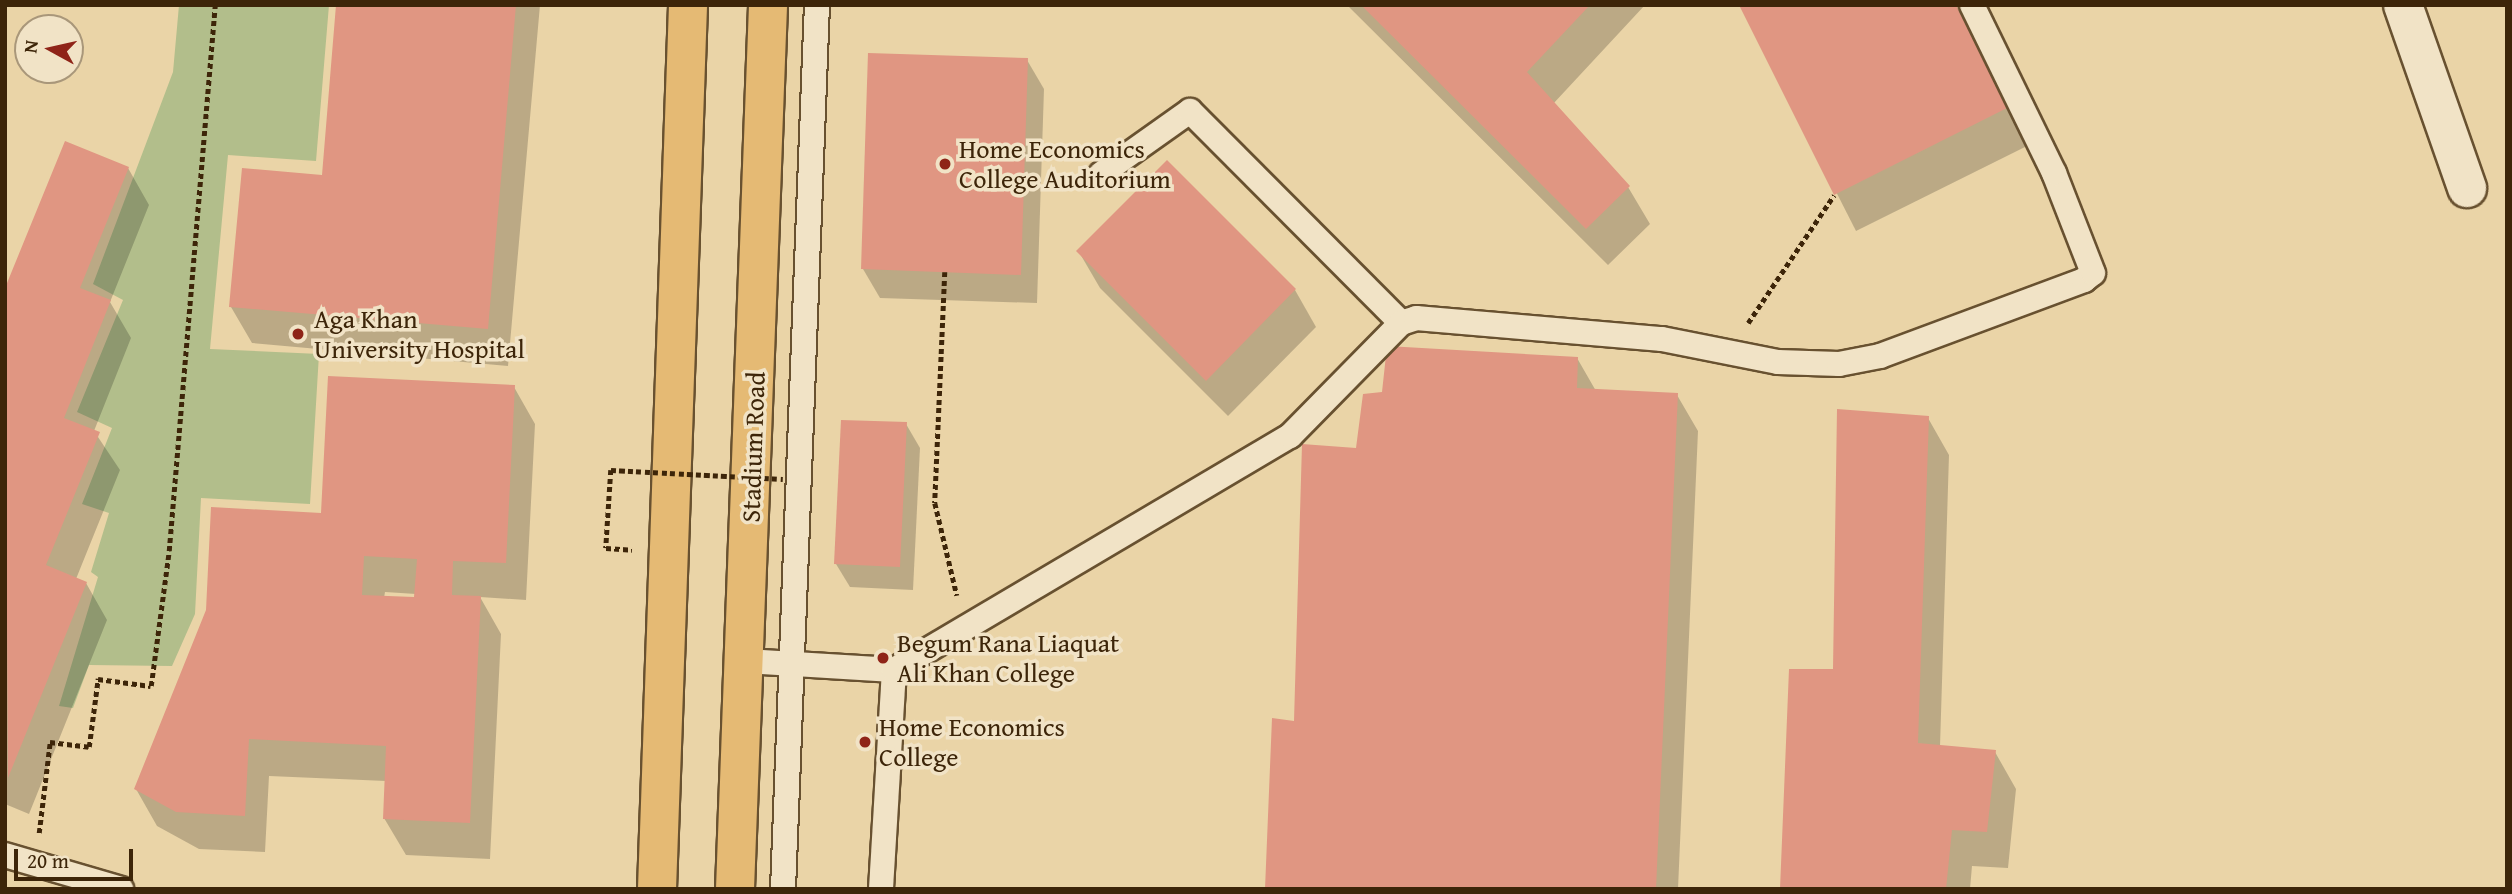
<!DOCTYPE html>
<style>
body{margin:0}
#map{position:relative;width:2512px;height:894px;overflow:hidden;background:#ead4a7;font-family:"Gentium Book Plus",serif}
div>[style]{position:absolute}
.green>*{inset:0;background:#b2be8b}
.shadow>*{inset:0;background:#0003}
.building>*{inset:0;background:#e09682}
.path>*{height:4.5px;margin-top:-2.25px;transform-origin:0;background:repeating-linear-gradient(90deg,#3d2509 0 5px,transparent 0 8.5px)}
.roads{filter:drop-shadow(2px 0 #685130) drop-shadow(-2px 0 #685130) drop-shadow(0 2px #685130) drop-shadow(0 -2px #685130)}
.lane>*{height:24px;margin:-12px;padding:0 12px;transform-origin:12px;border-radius:12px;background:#f1e3c6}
.street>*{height:38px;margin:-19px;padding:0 19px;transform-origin:19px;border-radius:19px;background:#f1e3c6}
.primary>*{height:38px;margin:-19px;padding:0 19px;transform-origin:19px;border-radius:19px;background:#e5ba74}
.path-bridge>*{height:4.5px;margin-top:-2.25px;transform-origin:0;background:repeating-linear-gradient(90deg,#3d2509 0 5px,transparent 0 8.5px)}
.dots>*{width:19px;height:19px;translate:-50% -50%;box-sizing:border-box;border:4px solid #f1e3c6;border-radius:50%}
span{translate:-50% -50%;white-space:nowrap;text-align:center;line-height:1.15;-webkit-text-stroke:7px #f1e3c6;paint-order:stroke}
.poi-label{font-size:26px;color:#3d2509}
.left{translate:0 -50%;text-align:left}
.street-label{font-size:26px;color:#3d2509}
.frame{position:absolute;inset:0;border:7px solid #3d2509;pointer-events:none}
.north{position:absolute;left:14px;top:14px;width:70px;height:70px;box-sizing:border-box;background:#f1e3c6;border:2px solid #a9977a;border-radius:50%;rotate:278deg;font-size:19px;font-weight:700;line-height:28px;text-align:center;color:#3d2509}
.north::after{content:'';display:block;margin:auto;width:24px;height:32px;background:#8f2418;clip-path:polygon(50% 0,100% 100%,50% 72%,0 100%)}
.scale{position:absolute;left:14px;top:849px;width:119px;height:32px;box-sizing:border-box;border:4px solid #3d2509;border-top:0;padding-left:9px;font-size:21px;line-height:24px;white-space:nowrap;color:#3d2509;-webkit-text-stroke:5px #f1e3c6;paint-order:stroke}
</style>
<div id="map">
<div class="green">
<i style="clip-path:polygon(179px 5px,329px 5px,316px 161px,228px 155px,210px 349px,319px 354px,310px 504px,201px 498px,195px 614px,172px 666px,89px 665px,73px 708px,59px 706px,98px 577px,91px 572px,109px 513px,82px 504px,112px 428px,77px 412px,123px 300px,93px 284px,173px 72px)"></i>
</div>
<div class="shadow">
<i style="clip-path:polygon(338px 5px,540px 5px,508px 366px,252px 343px,231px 307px,323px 177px)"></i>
<i style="clip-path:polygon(1347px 5px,1645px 5px,1553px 104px,1628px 187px,1650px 224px,1608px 265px)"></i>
<i style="clip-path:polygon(1741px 5px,1957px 5px,2027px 146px,1856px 231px)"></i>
<i style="clip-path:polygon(1027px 60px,1044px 89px,1037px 303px,880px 298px,863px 269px)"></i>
<i style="clip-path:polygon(1167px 162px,1295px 290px,1316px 327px,1228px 416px,1100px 288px,1079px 252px)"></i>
<i style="clip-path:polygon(128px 168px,149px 205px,110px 302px,131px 338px,94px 431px,120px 470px,76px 579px,86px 583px,107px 620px,29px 814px,5px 804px,5px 293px)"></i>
<i style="clip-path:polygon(1577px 358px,1596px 391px,1677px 395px,1698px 431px,1678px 889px,1267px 889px,1296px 723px,1357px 450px)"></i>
<i style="clip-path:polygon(evenodd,514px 387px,535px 424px,526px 600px,480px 597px,501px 634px,490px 859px,406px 855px,384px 818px,386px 781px,269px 776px,265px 852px,199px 849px,157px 826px,136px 789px,323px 514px,514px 387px,385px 592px,416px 594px,416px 599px,384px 598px,385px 592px)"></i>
<i style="clip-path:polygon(1928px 418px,1949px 455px,1940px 747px,1995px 752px,2016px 789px,2008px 868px,1972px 866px,1970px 889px,1782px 889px,1835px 670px)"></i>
<i style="clip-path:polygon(906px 424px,920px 448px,913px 590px,850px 587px,836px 564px)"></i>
</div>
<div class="building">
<i style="clip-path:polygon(336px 5px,516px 5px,488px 329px,229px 307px,242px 168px,322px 175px)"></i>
<i style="clip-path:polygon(1361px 5px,1590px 5px,1527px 72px,1630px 186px,1586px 229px)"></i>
<i style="clip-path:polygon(1739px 5px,1956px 5px,2007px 108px,1834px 195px)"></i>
<i style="clip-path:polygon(868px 53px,1028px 58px,1021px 275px,861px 269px)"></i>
<i style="clip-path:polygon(65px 141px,129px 167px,80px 288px,111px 300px,64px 418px,100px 432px,46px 565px,87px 582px,8px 778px,5px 288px)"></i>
<i style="clip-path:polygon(1167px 160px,1296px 289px,1206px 381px,1076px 251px)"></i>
<i style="clip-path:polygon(1387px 346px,1578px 357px,1577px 388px,1678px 393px,1656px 889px,1265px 889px,1272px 718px,1294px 721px,1302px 444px,1356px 448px,1363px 394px,1382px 392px)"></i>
<i style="clip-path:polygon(evenodd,328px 376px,515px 385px,506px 563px,453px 561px,452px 595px,481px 596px,470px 823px,383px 819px,386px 746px,249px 739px,245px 816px,176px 812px,134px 789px,206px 610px,211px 507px,321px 513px,328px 376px,364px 556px,417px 559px,414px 597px,362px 595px,364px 556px)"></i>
<i style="clip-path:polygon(1837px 409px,1929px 416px,1918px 743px,1996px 750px,1987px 832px,1952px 830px,1946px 889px,1780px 889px,1789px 669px,1833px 669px)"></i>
<i style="clip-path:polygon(841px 420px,907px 422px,900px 567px,834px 564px)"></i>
</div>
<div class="path">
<i style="left:945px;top:272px;width:231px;rotate:92.5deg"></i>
<i style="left:935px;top:503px;width:95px;rotate:76.6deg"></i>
<i style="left:1748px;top:323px;width:154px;rotate:-56.1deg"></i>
<i style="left:611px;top:470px;width:78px;rotate:93.7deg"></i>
<i style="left:606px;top:548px;width:26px;rotate:4deg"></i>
<i style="left:39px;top:833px;width:92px;rotate:-83.1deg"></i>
<i style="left:50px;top:742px;width:39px;rotate:7deg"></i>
<i style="left:89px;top:747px;width:69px;rotate:-82.5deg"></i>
<i style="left:98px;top:679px;width:53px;rotate:7.5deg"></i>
<i style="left:151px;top:686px;width:136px;rotate:-82.4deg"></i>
<i style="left:169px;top:551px;width:548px;rotate:-85.18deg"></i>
</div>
<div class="roads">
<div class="lane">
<i style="left:1101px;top:174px;width:109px;rotate:-35.3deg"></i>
<i style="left:1190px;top:111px;width:299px;rotate:45.1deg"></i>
<i style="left:745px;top:661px;width:149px;rotate:3.5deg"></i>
<i style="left:894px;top:670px;width:219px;rotate:93.4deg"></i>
<i style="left:894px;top:670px;width:460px;rotate:-30.6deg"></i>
<i style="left:1290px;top:436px;width:158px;rotate:-45.5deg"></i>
<i style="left:1401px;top:323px;width:16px;rotate:-18deg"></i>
<i style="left:1416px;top:318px;width:247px;rotate:4.9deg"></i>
<i style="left:1662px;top:339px;width:118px;rotate:11.2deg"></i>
<i style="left:1778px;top:362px;width:61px;rotate:1.9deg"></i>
<i style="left:1839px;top:364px;width:42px;rotate:-11deg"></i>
<i style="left:1880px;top:356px;width:218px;rotate:-20.4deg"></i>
<i style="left:2084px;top:280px;width:11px;rotate:-38deg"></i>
<i style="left:2093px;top:273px;width:107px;rotate:-111.3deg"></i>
<i style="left:2054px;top:173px;width:187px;rotate:-116deg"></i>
<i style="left:5px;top:855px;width:121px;rotate:16.3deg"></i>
<i style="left:783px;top:889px;width:885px;rotate:-87.8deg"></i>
</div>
<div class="street">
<i style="left:2403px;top:5px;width:194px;rotate:70.7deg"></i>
</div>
<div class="primary">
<i style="left:657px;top:889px;width:885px;rotate:-87.99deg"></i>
<i style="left:735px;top:889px;width:885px;rotate:-87.86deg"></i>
</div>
</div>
<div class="path-bridge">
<i style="left:611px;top:470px;width:172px;rotate:3deg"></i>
</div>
<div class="dots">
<i style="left:945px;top:164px;background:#8f2418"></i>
<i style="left:298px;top:334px;background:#8f2418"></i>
<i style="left:883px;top:658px;background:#8f2418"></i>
<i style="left:865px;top:742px;background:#8f2418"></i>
</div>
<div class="poi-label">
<span class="left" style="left:959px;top:164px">Home Economics<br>College Auditorium</span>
<span class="left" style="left:314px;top:334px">Aga Khan<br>University Hospital</span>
<span class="left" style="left:897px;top:658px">Begum Rana Liaquat<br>Ali Khan College</span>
<span class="left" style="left:879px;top:742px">Home Economics<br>College</span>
</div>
<div class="street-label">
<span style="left:753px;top:447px;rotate:-88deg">Stadium Road</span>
</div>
<div class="frame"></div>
<div class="north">N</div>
<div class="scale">20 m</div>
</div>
